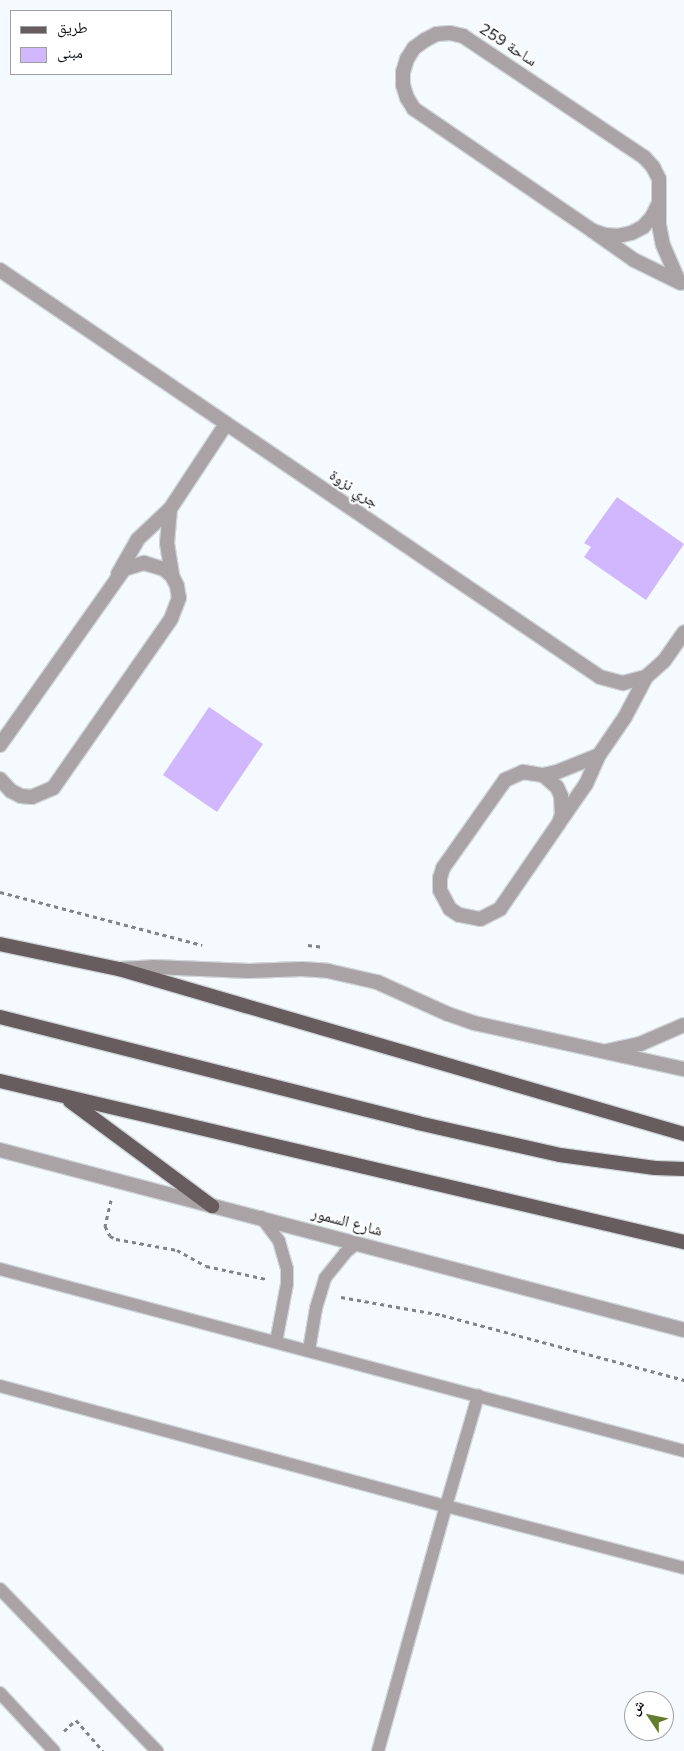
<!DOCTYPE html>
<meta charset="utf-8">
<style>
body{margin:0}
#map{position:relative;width:684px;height:1751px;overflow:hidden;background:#f5faff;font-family:"Nunito Sans","Noto Naskh Arabic",sans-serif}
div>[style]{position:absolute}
.building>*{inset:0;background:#d1b7fd}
.path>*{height:3px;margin-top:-1.5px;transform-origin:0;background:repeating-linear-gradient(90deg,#808488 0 4px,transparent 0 8px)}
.roads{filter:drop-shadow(1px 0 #d0d5d9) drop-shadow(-1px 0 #d0d5d9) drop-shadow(0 1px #d0d5d9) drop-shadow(0 -1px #d0d5d9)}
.service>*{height:12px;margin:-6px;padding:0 6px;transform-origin:6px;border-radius:6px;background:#a9a3a5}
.minor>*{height:14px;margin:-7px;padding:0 7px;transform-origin:7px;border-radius:7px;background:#a9a3a5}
.primary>*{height:14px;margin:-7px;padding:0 7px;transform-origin:7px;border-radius:7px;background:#675d5f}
span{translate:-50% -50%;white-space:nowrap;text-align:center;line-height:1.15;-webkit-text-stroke:4px #fff;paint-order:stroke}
.street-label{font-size:16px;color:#0d1013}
.legend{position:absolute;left:10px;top:10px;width:162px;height:65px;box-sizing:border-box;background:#fff;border:1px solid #9e9fa1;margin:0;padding:6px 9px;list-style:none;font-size:15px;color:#0d1013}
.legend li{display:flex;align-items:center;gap:10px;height:25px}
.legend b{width:25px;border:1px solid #9e9fa1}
.north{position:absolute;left:624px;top:1691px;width:50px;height:50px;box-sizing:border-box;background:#fff;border:1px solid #9e9fa1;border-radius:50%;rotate:304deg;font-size:14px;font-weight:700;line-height:20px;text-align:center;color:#0d1013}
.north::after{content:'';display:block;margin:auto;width:18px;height:22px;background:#637c2e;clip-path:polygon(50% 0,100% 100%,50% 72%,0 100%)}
</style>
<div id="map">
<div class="building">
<i style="clip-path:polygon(617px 497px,684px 544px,646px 600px,584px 557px,591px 547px,584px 543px)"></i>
<i style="clip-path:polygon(209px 707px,263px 744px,217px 812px,163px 775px)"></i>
</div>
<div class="path">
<i style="left:0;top:892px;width:209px;rotate:14.7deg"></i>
<i style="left:308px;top:945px;width:16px;rotate:7deg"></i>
<i style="left:111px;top:1200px;width:27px;rotate:103deg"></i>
<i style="left:105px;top:1226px;width:11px;rotate:63deg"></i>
<i style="left:110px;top:1236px;width:7px;rotate:27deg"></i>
<i style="left:116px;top:1239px;width:62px;rotate:10.2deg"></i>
<i style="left:177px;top:1250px;width:33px;rotate:29deg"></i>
<i style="left:206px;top:1266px;width:61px;rotate:12.2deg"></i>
<i style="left:341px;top:1297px;width:103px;rotate:10.1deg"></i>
<i style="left:442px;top:1315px;width:251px;rotate:15deg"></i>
<i style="left:64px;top:1731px;width:16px;rotate:-43deg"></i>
<i style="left:76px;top:1720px;width:41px;rotate:48.9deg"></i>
</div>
<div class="roads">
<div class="service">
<i style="left:261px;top:1217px;width:30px;rotate:53deg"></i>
<i style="left:279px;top:1241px;width:29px;rotate:74deg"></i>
<i style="left:287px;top:1269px;width:15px;rotate:90deg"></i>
<i style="left:287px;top:1284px;width:59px;rotate:100.7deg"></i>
<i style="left:0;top:1269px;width:708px;rotate:14.9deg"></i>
<i style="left:309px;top:1350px;width:43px;rotate:-80.5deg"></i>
<i style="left:316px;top:1308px;width:31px;rotate:-73deg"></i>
<i style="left:325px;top:1278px;width:32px;rotate:-51deg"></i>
<i style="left:345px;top:1253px;width:16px;rotate:-40deg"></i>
<i style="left:0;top:1386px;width:462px;rotate:15.1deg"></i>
<i style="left:446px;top:1506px;width:115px;rotate:-73.8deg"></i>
<i style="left:0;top:1589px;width:226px;rotate:45.9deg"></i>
<i style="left:0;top:1693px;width:79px;rotate:47deg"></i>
<i style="left:378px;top:1751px;width:254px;rotate:-74.5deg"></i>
<i style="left:446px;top:1506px;width:246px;rotate:14.6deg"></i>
</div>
<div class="minor">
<i style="left:658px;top:205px;width:13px;rotate:117deg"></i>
<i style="left:652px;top:217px;width:13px;rotate:132deg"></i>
<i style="left:643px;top:227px;width:13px;rotate:153deg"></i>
<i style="left:631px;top:233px;width:13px;rotate:167deg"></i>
<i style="left:618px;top:236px;width:13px;rotate:-176deg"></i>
<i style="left:605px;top:235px;width:13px;rotate:-162deg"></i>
<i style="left:593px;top:231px;width:217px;rotate:-145.7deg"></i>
<i style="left:414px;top:109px;width:13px;rotate:-122deg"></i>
<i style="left:407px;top:98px;width:14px;rotate:-107deg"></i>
<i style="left:403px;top:85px;width:13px;rotate:-90deg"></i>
<i style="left:403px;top:72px;width:14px;rotate:-73deg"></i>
<i style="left:407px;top:59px;width:13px;rotate:-58deg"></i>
<i style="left:414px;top:48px;width:14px;rotate:-36deg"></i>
<i style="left:425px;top:40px;width:13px;rotate:-27deg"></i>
<i style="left:437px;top:34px;width:13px;rotate:-4deg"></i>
<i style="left:450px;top:33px;width:13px;rotate:13deg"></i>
<i style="left:463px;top:36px;width:218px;rotate:33.8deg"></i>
<i style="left:644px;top:157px;width:13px;rotate:48deg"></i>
<i style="left:653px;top:167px;width:13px;rotate:63deg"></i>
<i style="left:659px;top:179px;width:46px;rotate:90deg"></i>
<i style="left:659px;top:225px;width:20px;rotate:79deg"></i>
<i style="left:663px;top:245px;width:40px;rotate:66.6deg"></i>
<i style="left:597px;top:234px;width:45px;rotate:35.1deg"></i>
<i style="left:634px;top:260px;width:52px;rotate:26.1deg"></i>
<i style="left:0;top:270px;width:725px;rotate:34.15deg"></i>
<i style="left:600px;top:677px;width:24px;rotate:15deg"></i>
<i style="left:623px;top:683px;width:24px;rotate:-15deg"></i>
<i style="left:646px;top:677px;width:24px;rotate:-42deg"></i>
<i style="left:664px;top:661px;width:35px;rotate:-55deg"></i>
<i style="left:170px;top:509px;width:34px;rotate:95deg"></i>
<i style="left:167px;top:543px;width:33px;rotate:81deg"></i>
<i style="left:118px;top:574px;width:40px;rotate:-60.3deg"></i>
<i style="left:138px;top:539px;width:44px;rotate:-43.2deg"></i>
<i style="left:170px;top:509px;width:102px;rotate:-56.6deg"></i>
<i style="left:0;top:745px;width:215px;rotate:-54.8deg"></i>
<i style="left:124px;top:569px;width:21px;rotate:-17deg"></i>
<i style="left:144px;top:563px;width:21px;rotate:17deg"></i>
<i style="left:164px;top:569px;width:11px;rotate:41deg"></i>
<i style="left:172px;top:576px;width:11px;rotate:63deg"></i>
<i style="left:177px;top:586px;width:12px;rotate:81deg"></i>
<i style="left:179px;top:598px;width:22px;rotate:111deg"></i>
<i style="left:171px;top:619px;width:206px;rotate:124.9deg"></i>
<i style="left:53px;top:788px;width:23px;rotate:157deg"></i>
<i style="left:32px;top:797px;width:11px;rotate:-175deg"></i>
<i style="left:21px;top:796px;width:11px;rotate:-153deg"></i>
<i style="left:11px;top:791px;width:16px;rotate:-133deg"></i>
<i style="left:543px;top:775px;width:18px;rotate:41deg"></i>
<i style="left:557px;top:787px;width:10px;rotate:66deg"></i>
<i style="left:561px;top:796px;width:18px;rotate:87deg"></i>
<i style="left:562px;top:814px;width:9px;rotate:108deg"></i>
<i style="left:559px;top:823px;width:104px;rotate:124.5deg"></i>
<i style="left:500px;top:909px;width:22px;rotate:153deg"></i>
<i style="left:480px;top:919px;width:21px;rotate:-169deg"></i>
<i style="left:459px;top:915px;width:11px;rotate:-146deg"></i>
<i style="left:450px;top:909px;width:21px;rotate:-118deg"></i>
<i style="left:440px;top:890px;width:12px;rotate:-90deg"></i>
<i style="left:440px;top:878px;width:10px;rotate:-73deg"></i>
<i style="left:443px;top:868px;width:108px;rotate:-54.8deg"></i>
<i style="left:505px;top:780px;width:20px;rotate:-24deg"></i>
<i style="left:523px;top:772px;width:20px;rotate:9deg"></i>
<i style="left:543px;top:775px;width:14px;rotate:-12deg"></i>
<i style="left:557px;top:772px;width:45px;rotate:-22deg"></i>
<i style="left:561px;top:820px;width:44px;rotate:-55.2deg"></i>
<i style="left:586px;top:784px;width:32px;rotate:-66deg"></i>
<i style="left:599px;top:755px;width:46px;rotate:-55.6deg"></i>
<i style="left:625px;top:717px;width:45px;rotate:-62.3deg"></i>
<i style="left:120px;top:969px;width:33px;rotate:-3deg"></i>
<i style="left:153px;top:967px;width:96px;rotate:2.4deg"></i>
<i style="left:249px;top:971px;width:53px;rotate:-2.2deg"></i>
<i style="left:302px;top:969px;width:26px;rotate:4deg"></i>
<i style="left:328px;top:971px;width:50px;rotate:12.7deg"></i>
<i style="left:377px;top:982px;width:78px;rotate:24.3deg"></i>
<i style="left:448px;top:1014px;width:28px;rotate:19deg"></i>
<i style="left:474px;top:1023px;width:215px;rotate:12.4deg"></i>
<i style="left:607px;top:1051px;width:34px;rotate:-12deg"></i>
<i style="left:640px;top:1044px;width:48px;rotate:-23.4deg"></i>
<i style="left:0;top:1150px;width:707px;rotate:14.74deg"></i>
</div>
<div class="primary">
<i style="left:0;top:944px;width:122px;rotate:11.9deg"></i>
<i style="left:119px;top:969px;width:589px;rotate:16.28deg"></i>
<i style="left:0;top:1017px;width:431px;rotate:14.2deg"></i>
<i style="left:418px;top:1123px;width:146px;rotate:12.7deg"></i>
<i style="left:560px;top:1155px;width:96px;rotate:7.8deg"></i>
<i style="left:655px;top:1168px;width:29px;rotate:2deg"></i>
<i style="left:0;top:1081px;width:703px;rotate:13.25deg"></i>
<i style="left:70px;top:1101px;width:177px;rotate:36.5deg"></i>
</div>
</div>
<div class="street-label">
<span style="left:508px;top:45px;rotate:33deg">ساحة 259</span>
<span style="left:354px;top:489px;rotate:34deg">جري نزوة</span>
<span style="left:347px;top:1222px;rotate:15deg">شارع السمور</span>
</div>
<ul class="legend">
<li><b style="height:6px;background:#675d5f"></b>طريق</li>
<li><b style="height:14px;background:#d1b7fd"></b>مبنى</li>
</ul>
<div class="north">ش</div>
</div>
